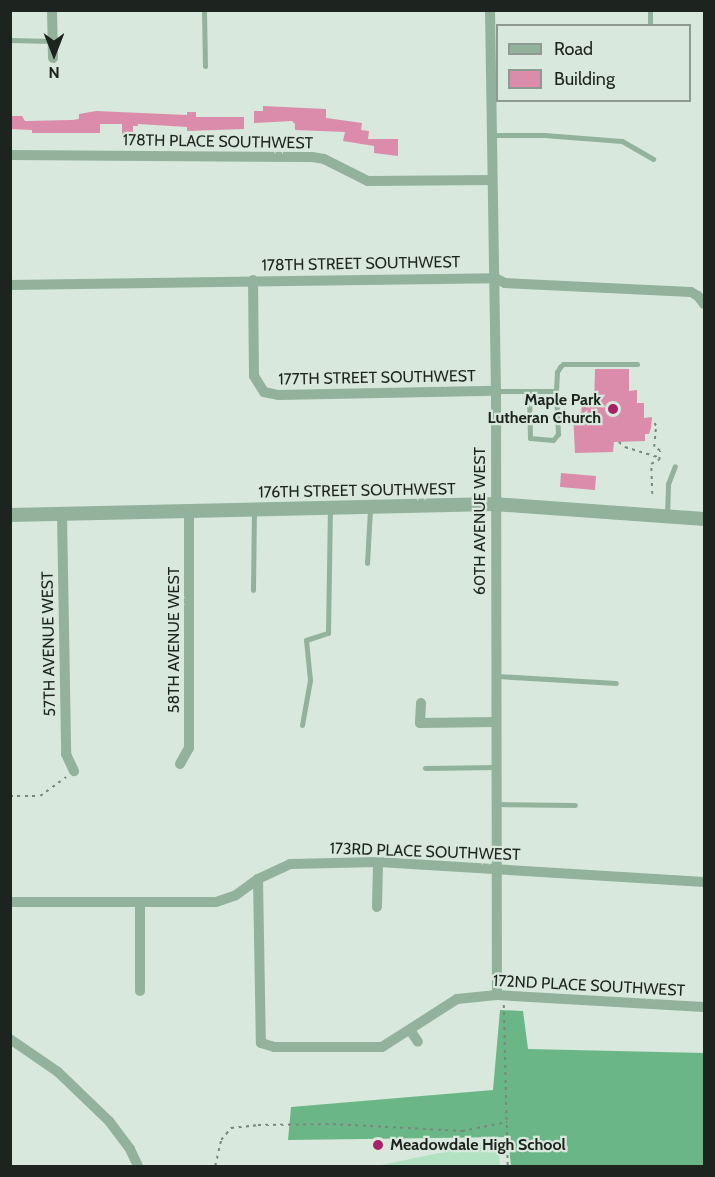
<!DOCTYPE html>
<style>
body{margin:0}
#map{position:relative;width:715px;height:1177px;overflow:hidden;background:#d8e8dd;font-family:Cabin,sans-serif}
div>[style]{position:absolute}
.green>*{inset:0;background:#b2e2c1}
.forest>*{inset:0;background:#6ab686}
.building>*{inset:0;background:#db8cab}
.path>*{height:1.5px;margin-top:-0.75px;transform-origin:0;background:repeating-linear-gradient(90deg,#7b867e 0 3px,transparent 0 7.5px)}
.service>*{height:5px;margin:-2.5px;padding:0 2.5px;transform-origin:2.5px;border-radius:2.5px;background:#93b29c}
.minor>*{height:10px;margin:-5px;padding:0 5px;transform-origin:5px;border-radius:5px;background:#93b29c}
.tertiary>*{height:14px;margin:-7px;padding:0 7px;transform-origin:7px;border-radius:7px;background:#93b29c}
.dots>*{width:16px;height:16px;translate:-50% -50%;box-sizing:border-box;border:3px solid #d8e8dd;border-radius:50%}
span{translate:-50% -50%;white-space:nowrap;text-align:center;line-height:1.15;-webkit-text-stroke:4.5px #d8e8dd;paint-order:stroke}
.street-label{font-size:16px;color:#1d231e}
.poi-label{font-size:16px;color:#1d231e;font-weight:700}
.right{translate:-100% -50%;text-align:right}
.left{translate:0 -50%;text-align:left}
.frame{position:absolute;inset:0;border:12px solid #1d231e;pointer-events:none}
.legend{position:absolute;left:496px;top:24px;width:195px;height:78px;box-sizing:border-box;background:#d8e8dd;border:2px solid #8d9991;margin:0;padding:8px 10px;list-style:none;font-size:18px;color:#1d231e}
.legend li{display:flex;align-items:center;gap:12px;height:30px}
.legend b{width:30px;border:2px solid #8d9991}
.north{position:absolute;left:24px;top:24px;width:60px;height:60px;-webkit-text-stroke:4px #d8e8dd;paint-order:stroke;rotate:180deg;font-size:16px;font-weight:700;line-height:24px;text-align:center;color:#1d231e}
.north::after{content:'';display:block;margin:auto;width:21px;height:27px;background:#1d231e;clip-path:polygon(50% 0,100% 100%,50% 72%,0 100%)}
</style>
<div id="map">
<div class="green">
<i style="clip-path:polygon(498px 1141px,500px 1166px,374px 1166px,376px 1166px)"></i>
</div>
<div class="forest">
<i style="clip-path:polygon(500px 1010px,523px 1011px,528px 1049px,704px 1053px,704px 1166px,511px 1166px,508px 1137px,288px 1140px,291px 1107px,493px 1090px)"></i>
</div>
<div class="building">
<i style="clip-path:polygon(263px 106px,326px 109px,326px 118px,362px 123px,361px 130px,369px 131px,368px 139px,398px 139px,398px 156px,374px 153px,374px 146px,343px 141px,345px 132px,295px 130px,295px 124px,292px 121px,254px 123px,254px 111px,263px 111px)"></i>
<i style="clip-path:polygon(96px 111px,187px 115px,187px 112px,196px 112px,196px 117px,244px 117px,244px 129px,187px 131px,187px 127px,138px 124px,138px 126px,133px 126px,133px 135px,122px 135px,122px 124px,100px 124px,100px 133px,32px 133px,32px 130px,10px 129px,10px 116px,22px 116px,25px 121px,73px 120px,79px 119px,79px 114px)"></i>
<i style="clip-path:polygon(595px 369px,629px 369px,629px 391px,637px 390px,637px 403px,644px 403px,644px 418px,652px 417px,651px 428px,649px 434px,645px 434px,645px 441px,614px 442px,613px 452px,575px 453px,573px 414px,581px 414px,582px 404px,594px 404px)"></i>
<i style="clip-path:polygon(561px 473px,596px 476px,595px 490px,560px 487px)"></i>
</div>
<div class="path">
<i style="left:619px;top:442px;width:8px;rotate:40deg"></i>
<i style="left:625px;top:447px;width:34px;rotate:17deg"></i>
<i style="left:652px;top:494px;width:30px;rotate:-92deg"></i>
<i style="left:651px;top:464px;width:9px;rotate:-27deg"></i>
<i style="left:659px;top:460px;width:9px;rotate:-84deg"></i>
<i style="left:660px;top:451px;width:7px;rotate:-146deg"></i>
<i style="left:654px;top:447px;width:21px;rotate:-85deg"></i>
<i style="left:656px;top:426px;width:5px;rotate:-127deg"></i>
<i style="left:10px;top:796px;width:30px"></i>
<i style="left:40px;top:796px;width:32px;rotate:-36deg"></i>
<i style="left:504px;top:1005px;width:161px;rotate:88.6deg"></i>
<i style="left:215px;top:1166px;width:27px;rotate:-77deg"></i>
<i style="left:221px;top:1140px;width:16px;rotate:-50deg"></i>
<i style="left:231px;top:1128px;width:27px;rotate:-6deg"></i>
<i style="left:258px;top:1125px;width:75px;rotate:-0.8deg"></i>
<i style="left:333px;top:1124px;width:129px;rotate:3.1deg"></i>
<i style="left:462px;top:1131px;width:46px;rotate:-11.3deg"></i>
</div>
<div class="service">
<i style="left:204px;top:10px;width:56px;rotate:89deg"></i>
<i style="left:650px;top:10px;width:16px;rotate:90deg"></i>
<i style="left:10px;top:40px;width:43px;rotate:1.3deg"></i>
<i style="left:491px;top:135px;width:53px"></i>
<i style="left:544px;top:135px;width:78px;rotate:4.4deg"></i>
<i style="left:622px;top:141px;width:36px;rotate:30deg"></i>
<i style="left:496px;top:391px;width:60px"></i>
<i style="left:529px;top:391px;width:47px;rotate:88.8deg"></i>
<i style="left:530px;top:438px;width:23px;rotate:5deg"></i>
<i style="left:553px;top:440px;width:8px;rotate:-50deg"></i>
<i style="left:558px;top:434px;width:43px;rotate:-92.7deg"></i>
<i style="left:556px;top:391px;width:19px;rotate:-87deg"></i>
<i style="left:557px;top:372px;width:6px;rotate:-59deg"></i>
<i style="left:560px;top:367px;width:4px;rotate:-45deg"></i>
<i style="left:563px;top:364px;width:74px"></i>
<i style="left:667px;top:515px;width:31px;rotate:-88deg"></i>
<i style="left:668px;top:484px;width:19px;rotate:-69deg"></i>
<i style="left:367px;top:563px;width:54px;rotate:-86.8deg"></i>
<i style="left:253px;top:590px;width:80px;rotate:-89.3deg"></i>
<i style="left:497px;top:676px;width:119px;rotate:3.4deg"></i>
<i style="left:302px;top:725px;width:46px;rotate:-79.9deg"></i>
<i style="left:310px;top:680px;width:40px;rotate:-95.7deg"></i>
<i style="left:306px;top:640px;width:23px;rotate:-18deg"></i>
<i style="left:328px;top:633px;width:123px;rotate:-89.1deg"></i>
<i style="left:425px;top:768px;width:71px;rotate:-0.8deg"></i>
<i style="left:496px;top:804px;width:79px;rotate:0.7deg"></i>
</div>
<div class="minor">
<i style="left:52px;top:10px;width:48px;rotate:88.8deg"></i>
<i style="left:490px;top:10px;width:381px;rotate:89.1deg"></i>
<i style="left:496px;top:391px;width:604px;rotate:89.91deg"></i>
<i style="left:10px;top:155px;width:302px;rotate:0.4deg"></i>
<i style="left:312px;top:157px;width:12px;rotate:9deg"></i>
<i style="left:324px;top:159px;width:49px;rotate:26.6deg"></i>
<i style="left:368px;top:181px;width:124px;rotate:-0.5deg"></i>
<i style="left:253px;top:280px;width:96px;rotate:89.4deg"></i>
<i style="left:254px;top:376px;width:19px;rotate:58deg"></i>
<i style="left:264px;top:392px;width:14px;rotate:12deg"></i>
<i style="left:278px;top:395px;width:218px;rotate:-1.1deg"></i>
<i style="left:10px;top:285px;width:485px;rotate:-0.8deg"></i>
<i style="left:495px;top:278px;width:11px;rotate:27deg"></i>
<i style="left:505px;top:283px;width:186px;rotate:2.8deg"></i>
<i style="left:691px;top:292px;width:8px;rotate:30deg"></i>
<i style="left:698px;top:296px;width:10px;rotate:53deg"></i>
<i style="left:62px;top:514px;width:240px;rotate:89deg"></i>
<i style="left:66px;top:754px;width:19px;rotate:65deg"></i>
<i style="left:421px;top:703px;width:20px;rotate:93deg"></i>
<i style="left:420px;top:723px;width:76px;rotate:-0.8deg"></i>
<i style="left:180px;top:764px;width:18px;rotate:-61deg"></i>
<i style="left:189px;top:748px;width:236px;rotate:-90deg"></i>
<i style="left:258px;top:879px;width:164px;rotate:89deg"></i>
<i style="left:261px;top:1043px;width:14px;rotate:17deg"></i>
<i style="left:274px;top:1047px;width:108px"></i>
<i style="left:382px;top:1047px;width:89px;rotate:-32.6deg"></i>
<i style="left:457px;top:999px;width:40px;rotate:-5.7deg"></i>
<i style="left:497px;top:995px;width:207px;rotate:3.3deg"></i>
<i style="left:10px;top:902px;width:206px"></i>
<i style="left:216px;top:902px;width:21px;rotate:-19deg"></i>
<i style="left:236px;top:895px;width:27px;rotate:-36deg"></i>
<i style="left:258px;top:879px;width:35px;rotate:-25deg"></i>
<i style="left:290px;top:864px;width:88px;rotate:-1.3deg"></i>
<i style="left:378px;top:862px;width:327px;rotate:3.5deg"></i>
<i style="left:377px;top:907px;width:45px;rotate:-88.7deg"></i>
<i style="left:140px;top:991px;width:88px;rotate:-90deg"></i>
<i style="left:410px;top:1030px;width:14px;rotate:56deg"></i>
<i style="left:10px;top:1039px;width:58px;rotate:34.5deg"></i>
<i style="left:58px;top:1072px;width:71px;rotate:43.9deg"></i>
<i style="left:109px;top:1121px;width:35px;rotate:53deg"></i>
<i style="left:130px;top:1149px;width:19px;rotate:65deg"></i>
</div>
<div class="tertiary">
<i style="left:10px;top:515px;width:484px;rotate:-1.3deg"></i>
<i style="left:494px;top:504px;width:211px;rotate:4.1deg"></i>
</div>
<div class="dots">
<i style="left:613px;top:409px;background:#a82067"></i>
<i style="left:378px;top:1145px;background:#a82067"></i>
</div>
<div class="street-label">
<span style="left:218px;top:142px;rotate:1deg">178TH PLACE SOUTHWEST</span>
<span style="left:361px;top:264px;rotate:-1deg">178TH STREET SOUTHWEST</span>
<span style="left:377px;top:378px;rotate:-1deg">177TH STREET SOUTHWEST</span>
<span style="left:357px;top:491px;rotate:-1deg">176TH STREET SOUTHWEST</span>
<span style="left:480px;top:521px;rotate:-90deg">60TH AVENUE WEST</span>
<span style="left:174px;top:640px;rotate:-90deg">58TH AVENUE WEST</span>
<span style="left:49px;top:644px;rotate:-91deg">57TH AVENUE WEST</span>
<span style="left:425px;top:852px;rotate:2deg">173RD PLACE SOUTHWEST</span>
<span style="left:589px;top:986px;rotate:3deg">172ND PLACE SOUTHWEST</span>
</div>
<div class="poi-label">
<span class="right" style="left:601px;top:409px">Maple Park<br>Lutheran Church</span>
<span class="left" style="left:390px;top:1145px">Meadowdale High School</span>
</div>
<div class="frame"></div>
<ul class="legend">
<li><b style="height:8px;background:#93b29c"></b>Road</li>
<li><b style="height:16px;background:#db8cab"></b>Building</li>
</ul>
<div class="north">N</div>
</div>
